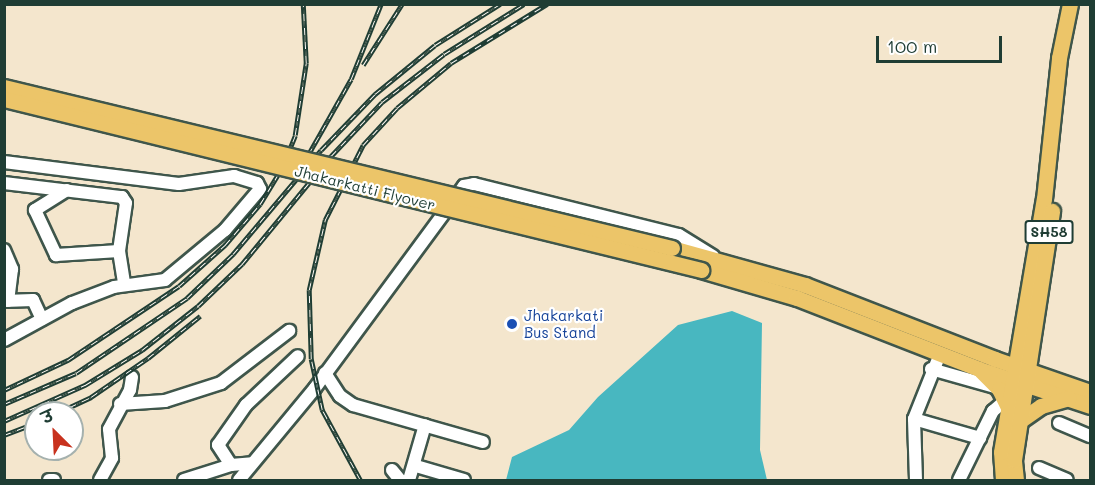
<!DOCTYPE html>
<meta charset="utf-8">
<style>
body{margin:0}
#map{position:relative;width:1095px;height:485px;overflow:hidden;background:#f4e6cd;font-family:Mali,"Playpen Sans Deva",sans-serif}
div>[style]{position:absolute}
.water>*{inset:0;background:#48b7c0}
.roads{filter:drop-shadow(2px 0 #3f564b) drop-shadow(-2px 0 #3f564b) drop-shadow(0 2px #3f564b) drop-shadow(0 -2px #3f564b)}
.minor>*{height:12px;margin:-6px;padding:0 6px;transform-origin:6px;border-radius:6px;background:#fff}
.major>*{height:15px;margin:-7.5px;padding:0 7.5px;transform-origin:7.5px;border-radius:7.5px;background:#ecc569}
.rail>*{height:4.5px;margin-top:-2.25px;transform-origin:0;background:repeating-linear-gradient(90deg,#fff 0 7px,#1f3d34 0 14px);box-sizing:border-box;border-block:2px solid #1f3d34}
.bridges{filter:drop-shadow(2px 0 #3f564b) drop-shadow(-2px 0 #3f564b) drop-shadow(0 2px #3f564b) drop-shadow(0 -2px #3f564b)}
.major-bridge>*{height:15px;margin:-7.5px;padding:0 7.5px;transform-origin:7.5px;border-radius:7.5px;background:#ecc569}
.dots>*{width:16px;height:16px;translate:-50% -50%;box-sizing:border-box;border:3px solid #fff;border-radius:50%}
span{translate:-50% -50%;white-space:nowrap;text-align:center;line-height:1.15;-webkit-text-stroke:4.5px #fff;paint-order:stroke}
.shield-label span{padding:2px 4px;background:#fff;border:2px solid;border-radius:4px;-webkit-text-stroke-width:0}
.shield-label{font-size:14px;color:#1f3d34;font-weight:700}
.street-label{font-size:15px;color:#1f3d34}
.transit-label{font-size:15px;color:#164399}
.left{translate:0 -50%;text-align:left}
.frame{position:absolute;inset:0;border:6px solid #1f3d34;pointer-events:none}
.north{position:absolute;left:24px;top:401px;width:60px;height:60px;box-sizing:border-box;background:#fff;border:2px solid #a5b1ae;border-radius:50%;rotate:336deg;font-size:16px;font-weight:700;line-height:24px;text-align:center;color:#1f3d34}
.north::after{content:'';display:block;margin:auto;width:21px;height:27px;background:#c8321e;clip-path:polygon(50% 0,100% 100%,50% 72%,0 100%)}
.scale{position:absolute;left:876px;top:36px;width:126px;height:27px;box-sizing:border-box;border:3px solid #1f3d34;border-top:0;padding-left:8px;font-size:18px;line-height:21px;white-space:nowrap;color:#1f3d34;-webkit-text-stroke:4px #fff;paint-order:stroke}
</style>
<div id="map">
<div class="water">
<i style="clip-path:polygon(732px 311px,762px 323px,760px 450px,767px 480px,506px 480px,512px 457px,569px 430px,598px 397px,678px 325px)"></i>
</div>
<div class="roads">
<div class="minor">
<i style="left:4px;top:162px;width:176px;rotate:7.2deg"></i>
<i style="left:179px;top:184px;width:56px;rotate:-8.3deg"></i>
<i style="left:234px;top:176px;width:24px;rotate:17deg"></i>
<i style="left:257px;top:183px;width:7px;rotate:63deg"></i>
<i style="left:260px;top:189px;width:54px;rotate:130.5deg"></i>
<i style="left:225px;top:230px;width:78px;rotate:140.2deg"></i>
<i style="left:165px;top:280px;width:51px;rotate:172.2deg"></i>
<i style="left:114px;top:287px;width:45px;rotate:159.1deg"></i>
<i style="left:72px;top:303px;width:77px;rotate:151.4deg"></i>
<i style="left:4px;top:183px;width:119px;rotate:6.8deg"></i>
<i style="left:122px;top:197px;width:7px;rotate:56deg"></i>
<i style="left:126px;top:203px;width:49px;rotate:98.3deg"></i>
<i style="left:119px;top:251px;width:33px;rotate:81deg"></i>
<i style="left:67px;top:190px;width:38px;rotate:148deg"></i>
<i style="left:35px;top:210px;width:50px;rotate:65deg"></i>
<i style="left:56px;top:255px;width:63px;rotate:-3.6deg"></i>
<i style="left:4px;top:250px;width:21px;rotate:67deg"></i>
<i style="left:12px;top:269px;width:32px;rotate:97deg"></i>
<i style="left:4px;top:301px;width:29px;rotate:-2deg"></i>
<i style="left:33px;top:300px;width:21px;rotate:65deg"></i>
<i style="left:931px;top:369px;width:70px;rotate:15.8deg"></i>
<i style="left:325px;top:373px;width:27px;rotate:57deg"></i>
<i style="left:340px;top:396px;width:16px;rotate:35deg"></i>
<i style="left:353px;top:405px;width:135px;rotate:15.9deg"></i>
<i style="left:120px;top:404px;width:45px;rotate:-3.8deg"></i>
<i style="left:165px;top:401px;width:59px;rotate:-17.8deg"></i>
<i style="left:221px;top:383px;width:86px;rotate:-37.4deg"></i>
<i style="left:914px;top:419px;width:69px;rotate:16.1deg"></i>
<i style="left:1059px;top:423px;width:34px;rotate:23deg"></i>
<i style="left:231px;top:465px;width:24px;rotate:-123deg"></i>
<i style="left:218px;top:445px;width:49px;rotate:-55deg"></i>
<i style="left:246px;top:405px;width:71px;rotate:-43.3deg"></i>
<i style="left:416px;top:466px;width:50px;rotate:16.3deg"></i>
<i style="left:1039px;top:468px;width:30px;rotate:23deg"></i>
<i style="left:392px;top:470px;width:13px;rotate:51deg"></i>
<i style="left:49px;top:480px;width:5px"></i>
<i style="left:100px;top:480px;width:25px;rotate:-61deg"></i>
<i style="left:112px;top:458px;width:29px;rotate:-96deg"></i>
<i style="left:109px;top:429px;width:44px;rotate:-61.7deg"></i>
<i style="left:130px;top:390px;width:13px;rotate:-81deg"></i>
<i style="left:184px;top:480px;width:49px;rotate:-17.7deg"></i>
<i style="left:231px;top:465px;width:21px;rotate:-5deg"></i>
<i style="left:239px;top:480px;width:119px;rotate:-50.4deg"></i>
<i style="left:315px;top:388px;width:251px;rotate:-53.6deg"></i>
<i style="left:464px;top:186px;width:10px;rotate:-11deg"></i>
<i style="left:474px;top:184px;width:211px;rotate:14deg"></i>
<i style="left:679px;top:235px;width:40px;rotate:32deg"></i>
<i style="left:409px;top:480px;width:57px;rotate:-73.8deg"></i>
<i style="left:916px;top:480px;width:61px;rotate:-91.9deg"></i>
<i style="left:914px;top:419px;width:70px;rotate:-68.2deg"></i>
<i style="left:959px;top:480px;width:77px;rotate:-63.8deg"></i>
<i style="left:993px;top:411px;width:16px;rotate:-40deg"></i>
</div>
<div class="major">
<i style="left:672px;top:248px;width:138px;rotate:15.5deg"></i>
<i style="left:805px;top:285px;width:204px;rotate:21.3deg"></i>
<i style="left:995px;top:359px;width:101px;rotate:19.2deg"></i>
<i style="left:701px;top:270px;width:100px;rotate:16.3deg"></i>
<i style="left:797px;top:298px;width:195px;rotate:21.3deg"></i>
<i style="left:979px;top:369px;width:117px;rotate:18.4deg"></i>
<i style="left:981px;top:371px;width:25px;rotate:45deg"></i>
<i style="left:999px;top:389px;width:25px;rotate:64deg"></i>
<i style="left:1021px;top:420px;width:24px;rotate:-35deg"></i>
<i style="left:1041px;top:406px;width:29px;rotate:-16deg"></i>
<i style="left:1003px;top:480px;width:28px;rotate:-94deg"></i>
<i style="left:1001px;top:452px;width:257px;rotate:-80.4deg"></i>
<i style="left:1044px;top:199px;width:142px;rotate:-83.9deg"></i>
<i style="left:1059px;top:58px;width:55px;rotate:-78.5deg"></i>
<i style="left:1016px;top:480px;width:20px;rotate:-96deg"></i>
<i style="left:1014px;top:460px;width:252px;rotate:-81.3deg"></i>
</div>
</div>
<div class="rail">
<i style="left:363px;top:65px;width:72px;rotate:-57.4deg"></i>
<i style="left:308px;top:155px;width:87px;rotate:-60.5deg"></i>
<i style="left:351px;top:79px;width:81px;rotate:-68.2deg"></i>
<i style="left:4px;top:390px;width:71px;rotate:-25.1deg"></i>
<i style="left:68px;top:360px;width:133px;rotate:-33.7deg"></i>
<i style="left:179px;top:286px;width:62px;rotate:-41.7deg"></i>
<i style="left:225px;top:245px;width:54px;rotate:-49.5deg"></i>
<i style="left:260px;top:204px;width:42px;rotate:-58.6deg"></i>
<i style="left:282px;top:168px;width:35px;rotate:-68deg"></i>
<i style="left:295px;top:135px;width:73px;rotate:-81.3deg"></i>
<i style="left:306px;top:63px;width:59px;rotate:-92.9deg"></i>
<i style="left:4px;top:404px;width:78px;rotate:-23.3deg"></i>
<i style="left:76px;top:373px;width:134px;rotate:-34deg"></i>
<i style="left:187px;top:298px;width:64px;rotate:-43.7deg"></i>
<i style="left:233px;top:254px;width:136px;rotate:-49.8deg"></i>
<i style="left:321px;top:150px;width:78px;rotate:-46deg"></i>
<i style="left:375px;top:94px;width:77px;rotate:-39.2deg"></i>
<i style="left:435px;top:45px;width:77px;rotate:-32.2deg"></i>
<i style="left:57px;top:413px;width:38px;rotate:-25deg"></i>
<i style="left:91px;top:397px;width:69px;rotate:-34.4deg"></i>
<i style="left:148px;top:358px;width:67px;rotate:-38.9deg"></i>
<i style="left:4px;top:421px;width:89px;rotate:-24deg"></i>
<i style="left:85px;top:385px;width:67px;rotate:-31.6deg"></i>
<i style="left:142px;top:350px;width:71px;rotate:-38.2deg"></i>
<i style="left:198px;top:306px;width:61px;rotate:-43.7deg"></i>
<i style="left:242px;top:264px;width:140px;rotate:-50.5deg"></i>
<i style="left:331px;top:156px;width:74px;rotate:-46.6deg"></i>
<i style="left:382px;top:102px;width:78px;rotate:-37.7deg"></i>
<i style="left:444px;top:54px;width:94px;rotate:-32deg"></i>
<i style="left:4px;top:435px;width:34px;rotate:-21deg"></i>
<i style="left:360px;top:480px;width:80px;rotate:-118.5deg"></i>
<i style="left:322px;top:410px;width:52px;rotate:-102.2deg"></i>
<i style="left:311px;top:359px;width:69px;rotate:-91.7deg"></i>
<i style="left:309px;top:290px;width:72px;rotate:-77.1deg"></i>
<i style="left:325px;top:220px;width:84px;rotate:-63.1deg"></i>
<i style="left:363px;top:145px;width:50px;rotate:-47.4deg"></i>
<i style="left:397px;top:108px;width:70px;rotate:-39.8deg"></i>
<i style="left:451px;top:63px;width:113px;rotate:-31.6deg"></i>
</div>
<div class="bridges">
<div class="major-bridge">
<i style="left:4px;top:87px;width:687px;rotate:13.55deg"></i>
<i style="left:4px;top:99px;width:718px;rotate:13.78deg"></i>
</div>
</div>
<div class="dots">
<i style="left:512px;top:324px;background:#1a4fb4"></i>
</div>
<div class="shield-label">
<span style="left:1049px;top:232px">SH58</span>
</div>
<div class="street-label">
<span style="left:365px;top:188px;rotate:14deg">Jhakarkatti Flyover</span>
</div>
<div class="transit-label">
<span class="left" style="left:524px;top:324px">Jhakarkati<br>Bus Stand</span>
</div>
<div class="frame"></div>
<div class="north">उ</div>
<div class="scale">100 m</div>
</div>
